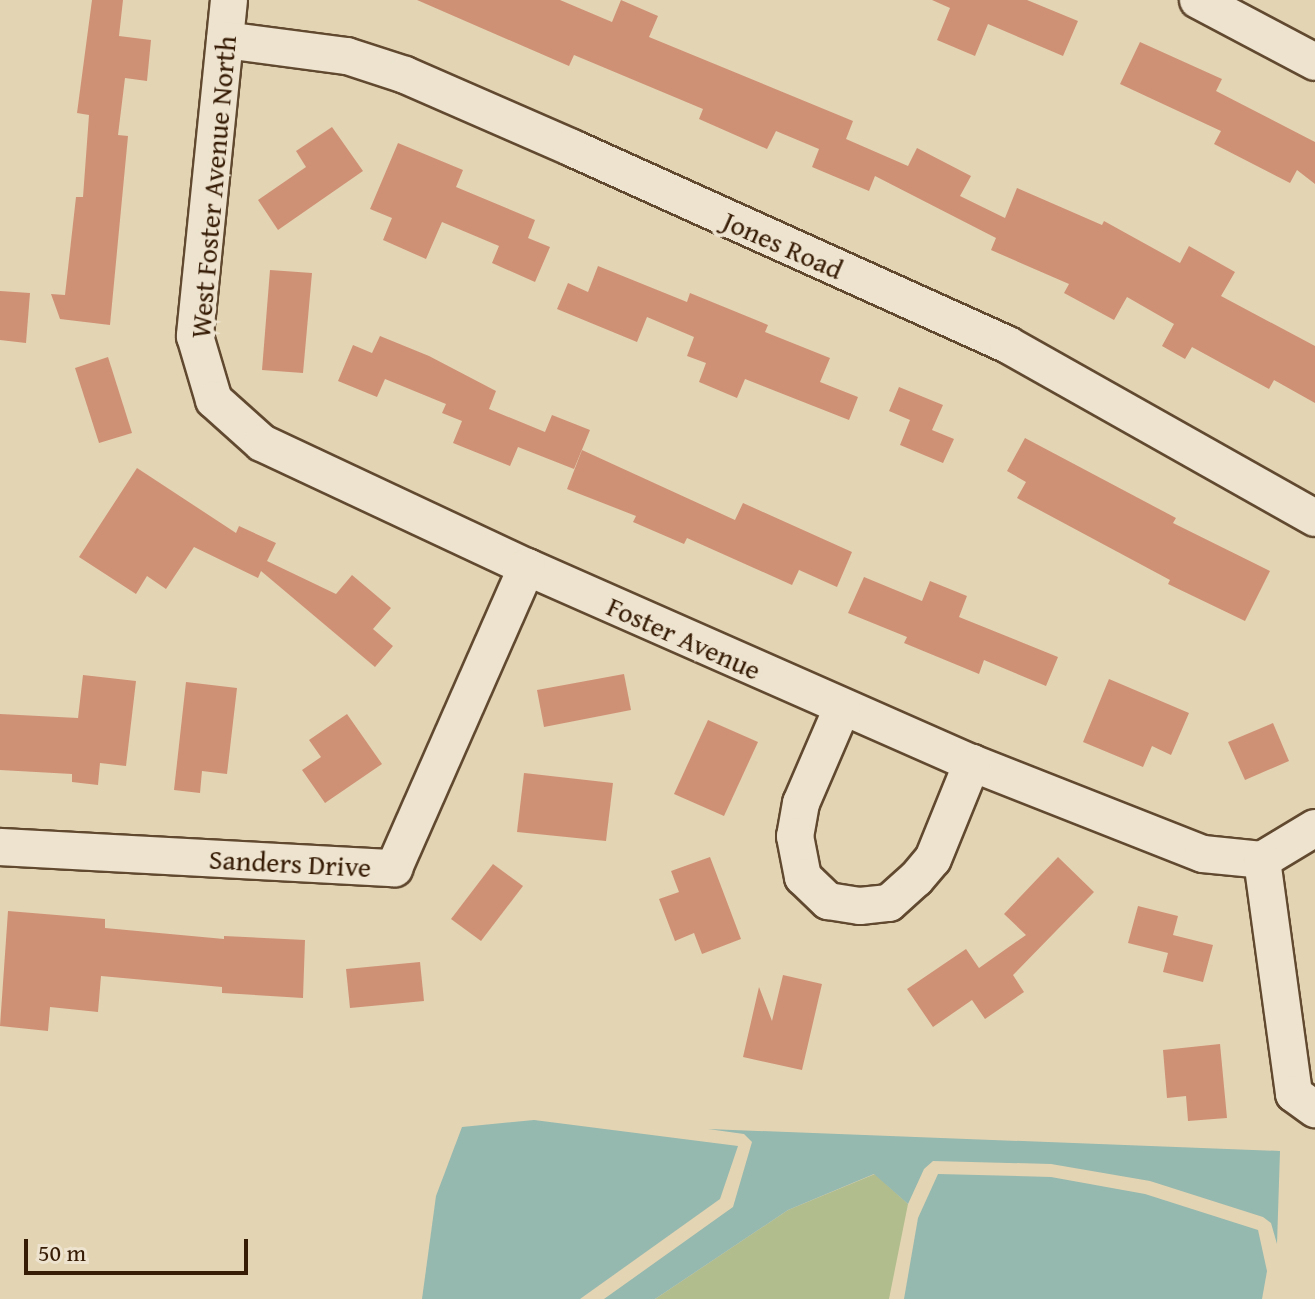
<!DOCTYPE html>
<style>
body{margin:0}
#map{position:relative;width:1315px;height:1299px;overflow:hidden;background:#e3d4b3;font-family:"Gentium Book Plus",serif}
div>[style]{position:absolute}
.green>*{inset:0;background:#b2bd8e}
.water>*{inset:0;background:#95b8af}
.building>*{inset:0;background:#cf9176}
.roads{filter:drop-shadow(2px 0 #614930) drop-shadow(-2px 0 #614930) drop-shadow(0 2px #614930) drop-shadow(0 -2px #614930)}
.minor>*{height:36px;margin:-18px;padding:0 18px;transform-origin:18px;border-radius:18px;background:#ede3ce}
span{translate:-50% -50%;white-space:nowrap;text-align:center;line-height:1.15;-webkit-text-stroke:8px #ede3ce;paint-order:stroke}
.street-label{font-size:28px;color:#361b05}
.scale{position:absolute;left:24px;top:1239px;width:224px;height:36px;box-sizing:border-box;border:4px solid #361b05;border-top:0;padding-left:10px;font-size:24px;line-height:28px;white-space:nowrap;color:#361b05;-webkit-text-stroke:6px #ede3ce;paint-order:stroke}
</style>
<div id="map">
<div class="green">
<i style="clip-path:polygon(875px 1174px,908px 1204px,889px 1299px,655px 1299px,788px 1210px)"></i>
</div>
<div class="water">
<i style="clip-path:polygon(534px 1120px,738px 1146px,720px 1199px,580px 1299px,422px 1299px,436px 1196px,462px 1127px)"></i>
<i style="clip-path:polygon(708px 1129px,1280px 1151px,1277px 1244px,1271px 1223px,1263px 1217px,1150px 1181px,1051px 1164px,933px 1161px,924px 1169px,908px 1204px,874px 1174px,788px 1210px,655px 1299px,604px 1299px,733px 1207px,752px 1142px,744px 1134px)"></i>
<i style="clip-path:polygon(938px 1174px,1051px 1177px,1145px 1194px,1258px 1230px,1267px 1271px,1262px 1299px,904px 1299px,918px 1218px)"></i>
</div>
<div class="building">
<i style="clip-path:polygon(92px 0,123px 0,119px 36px,151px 40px,147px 81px,125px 78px,118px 135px,128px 136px,110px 325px,60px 319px,51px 294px,65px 295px,76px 197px,83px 197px,89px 115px,77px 113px)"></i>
<i style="clip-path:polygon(417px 0,560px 0,612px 22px,621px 0,658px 16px,649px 37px,853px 121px,846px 139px,908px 166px,917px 148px,971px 176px,960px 196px,1005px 218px,1017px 188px,1102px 225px,1104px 221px,1180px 263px,1189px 246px,1235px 272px,1221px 296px,1315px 346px,1315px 403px,1274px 380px,1269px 389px,1192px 347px,1185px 359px,1162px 346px,1174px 324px,1127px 297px,1114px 320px,1064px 293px,1069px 284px,991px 250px,996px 238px,875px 176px,869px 191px,812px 167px,819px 149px,776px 131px,767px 149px,699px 119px,703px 109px,574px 55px,569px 66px)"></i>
<i style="clip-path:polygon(932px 0,1027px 0,1078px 21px,1063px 56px,988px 24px,975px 56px,937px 40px,950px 8px)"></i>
<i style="clip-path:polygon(1140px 42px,1222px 79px,1216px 91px,1315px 142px,1315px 184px,1297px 170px,1290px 183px,1214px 144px,1221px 131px,1120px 84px)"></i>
<i style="clip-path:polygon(332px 127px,363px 171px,278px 230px,258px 200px,306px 167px,296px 151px)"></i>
<i style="clip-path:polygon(398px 143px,463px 170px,456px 187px,535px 220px,528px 238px,550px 247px,535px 282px,492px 263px,499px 246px,442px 222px,426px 259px,383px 240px,392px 218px,370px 209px)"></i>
<i style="clip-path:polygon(598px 266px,687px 302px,690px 293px,768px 325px,765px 332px,830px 358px,820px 382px,858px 397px,849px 420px,745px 379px,737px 398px,699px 382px,706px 363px,687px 356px,694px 337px,647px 317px,637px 342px,557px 309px,568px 283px,588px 292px)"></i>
<i style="clip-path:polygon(270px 270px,312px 273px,303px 373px,262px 370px)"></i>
<i style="clip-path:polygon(0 291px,30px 293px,26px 343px,0 340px)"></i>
<i style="clip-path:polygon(380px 336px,429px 356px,496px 391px,489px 409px,545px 432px,552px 415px,590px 430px,574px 469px,518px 447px,510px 466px,453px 443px,462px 421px,442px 413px,446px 404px,385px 379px,377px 397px,338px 381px,353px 345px,372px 353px)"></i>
<i style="clip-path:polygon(108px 357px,132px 433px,99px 443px,75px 368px)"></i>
<i style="clip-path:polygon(899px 387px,943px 405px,932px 430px,954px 439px,943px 463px,900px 445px,910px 420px,889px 411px)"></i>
<i style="clip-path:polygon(1025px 438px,1176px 518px,1173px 523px,1270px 571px,1245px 621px,1168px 584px,1170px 580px,1017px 498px,1026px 482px,1007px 471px)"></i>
<i style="clip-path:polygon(582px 450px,735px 520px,743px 503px,852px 552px,837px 587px,799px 570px,792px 585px,687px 538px,684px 544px,633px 522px,636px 516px,567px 489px)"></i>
<i style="clip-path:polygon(137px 468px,236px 533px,239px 526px,276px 543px,267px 561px,336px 594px,352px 575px,391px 608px,373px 629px,393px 646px,375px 667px,261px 571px,258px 578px,194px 547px,166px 589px,147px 576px,136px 594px,79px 557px)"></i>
<i style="clip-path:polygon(864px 577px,922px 601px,930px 581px,967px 596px,959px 617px,1058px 657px,1046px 686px,984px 660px,979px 674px,904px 643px,907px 637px,848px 613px)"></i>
<i style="clip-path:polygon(624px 674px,631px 710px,544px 727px,537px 690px)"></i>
<i style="clip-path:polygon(83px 675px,136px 681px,126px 766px,100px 763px,98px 785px,72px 782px,72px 774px,0 770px,0 714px,78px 718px)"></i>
<i style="clip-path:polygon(1109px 679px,1189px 713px,1171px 755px,1152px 746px,1143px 767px,1083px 742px)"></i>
<i style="clip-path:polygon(186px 682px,237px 688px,227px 774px,202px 771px,200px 793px,174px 790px)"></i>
<i style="clip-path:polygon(347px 714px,382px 764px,325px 803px,302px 770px,321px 757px,309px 740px)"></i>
<i style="clip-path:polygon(708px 720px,758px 742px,724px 816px,674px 794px)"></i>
<i style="clip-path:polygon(1273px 723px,1289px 761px,1245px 780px,1228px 742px)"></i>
<i style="clip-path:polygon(524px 773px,613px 783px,606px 841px,517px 832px)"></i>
<i style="clip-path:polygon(710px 857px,741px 939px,702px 954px,694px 933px,675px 941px,659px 899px,679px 892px,671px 871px)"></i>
<i style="clip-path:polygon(1058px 857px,1094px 892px,1013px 975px,1024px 992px,985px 1019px,972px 1000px,933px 1027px,907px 989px,966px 949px,979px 968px,1026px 935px,1004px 914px)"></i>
<i style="clip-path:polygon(493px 864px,523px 886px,481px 941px,451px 919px)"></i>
<i style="clip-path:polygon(1138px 906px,1178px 916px,1173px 935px,1213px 945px,1203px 982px,1163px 972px,1168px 953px,1128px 943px)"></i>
<i style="clip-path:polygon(8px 911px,105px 919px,105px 928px,224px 939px,224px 936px,305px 940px,303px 998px,222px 993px,222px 987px,101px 976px,98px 1012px,50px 1007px,48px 1031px,0 1026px)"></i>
<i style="clip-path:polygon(420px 962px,424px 1001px,350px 1008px,346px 969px)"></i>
<i style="clip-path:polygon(783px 975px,822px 984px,802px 1070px,743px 1057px,759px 987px,772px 1021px)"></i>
<i style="clip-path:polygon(1220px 1044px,1227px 1118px,1188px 1121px,1186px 1096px,1167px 1098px,1163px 1050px)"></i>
</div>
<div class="roads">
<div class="minor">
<i style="left:229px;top:0;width:338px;rotate:95.8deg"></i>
<i style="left:195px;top:336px;width:67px;rotate:73.5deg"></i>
<i style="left:214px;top:400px;width:64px;rotate:41.9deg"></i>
<i style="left:262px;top:443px;width:293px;rotate:25.1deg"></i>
<i style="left:527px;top:567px;width:486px;rotate:23.8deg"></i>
<i style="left:972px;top:763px;width:248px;rotate:21.5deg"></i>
<i style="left:1203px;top:854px;width:59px;rotate:5.8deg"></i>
<i style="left:1198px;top:0;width:132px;rotate:27.9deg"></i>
<i style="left:225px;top:40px;width:123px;rotate:7.5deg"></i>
<i style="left:347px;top:56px;width:61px;rotate:18.1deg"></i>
<i style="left:405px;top:75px;width:182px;rotate:23.6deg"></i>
<i style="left:572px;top:148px;width:478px;rotate:24.3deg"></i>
<i style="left:1008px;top:345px;width:352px;rotate:29.4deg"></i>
<i style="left:842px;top:708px;width:103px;rotate:113.3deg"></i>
<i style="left:801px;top:803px;width:34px;rotate:100deg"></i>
<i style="left:795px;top:836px;width:42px;rotate:79deg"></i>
<i style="left:803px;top:877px;width:35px;rotate:44deg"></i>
<i style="left:828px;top:901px;width:32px;rotate:9deg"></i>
<i style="left:860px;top:906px;width:29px;rotate:-6deg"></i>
<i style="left:889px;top:903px;width:36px;rotate:-42deg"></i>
<i style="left:916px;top:879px;width:26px;rotate:-50deg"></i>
<i style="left:933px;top:859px;width:104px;rotate:-67.9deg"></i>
<i style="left:1315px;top:828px;width:62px;rotate:148.9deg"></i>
<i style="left:1262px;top:860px;width:236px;rotate:82.2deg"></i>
<i style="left:1294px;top:1094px;width:26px;rotate:36deg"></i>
<i style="left:0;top:847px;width:395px;rotate:3.1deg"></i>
<i style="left:394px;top:868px;width:329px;rotate:-66.2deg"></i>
</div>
</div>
<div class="street-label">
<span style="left:213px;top:187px;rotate:-85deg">West Foster Avenue North</span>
<span style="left:783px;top:245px;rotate:24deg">Jones Road</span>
<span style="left:684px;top:638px;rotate:24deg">Foster Avenue</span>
<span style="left:290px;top:863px;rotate:3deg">Sanders Drive</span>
</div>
<div class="scale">50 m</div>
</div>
